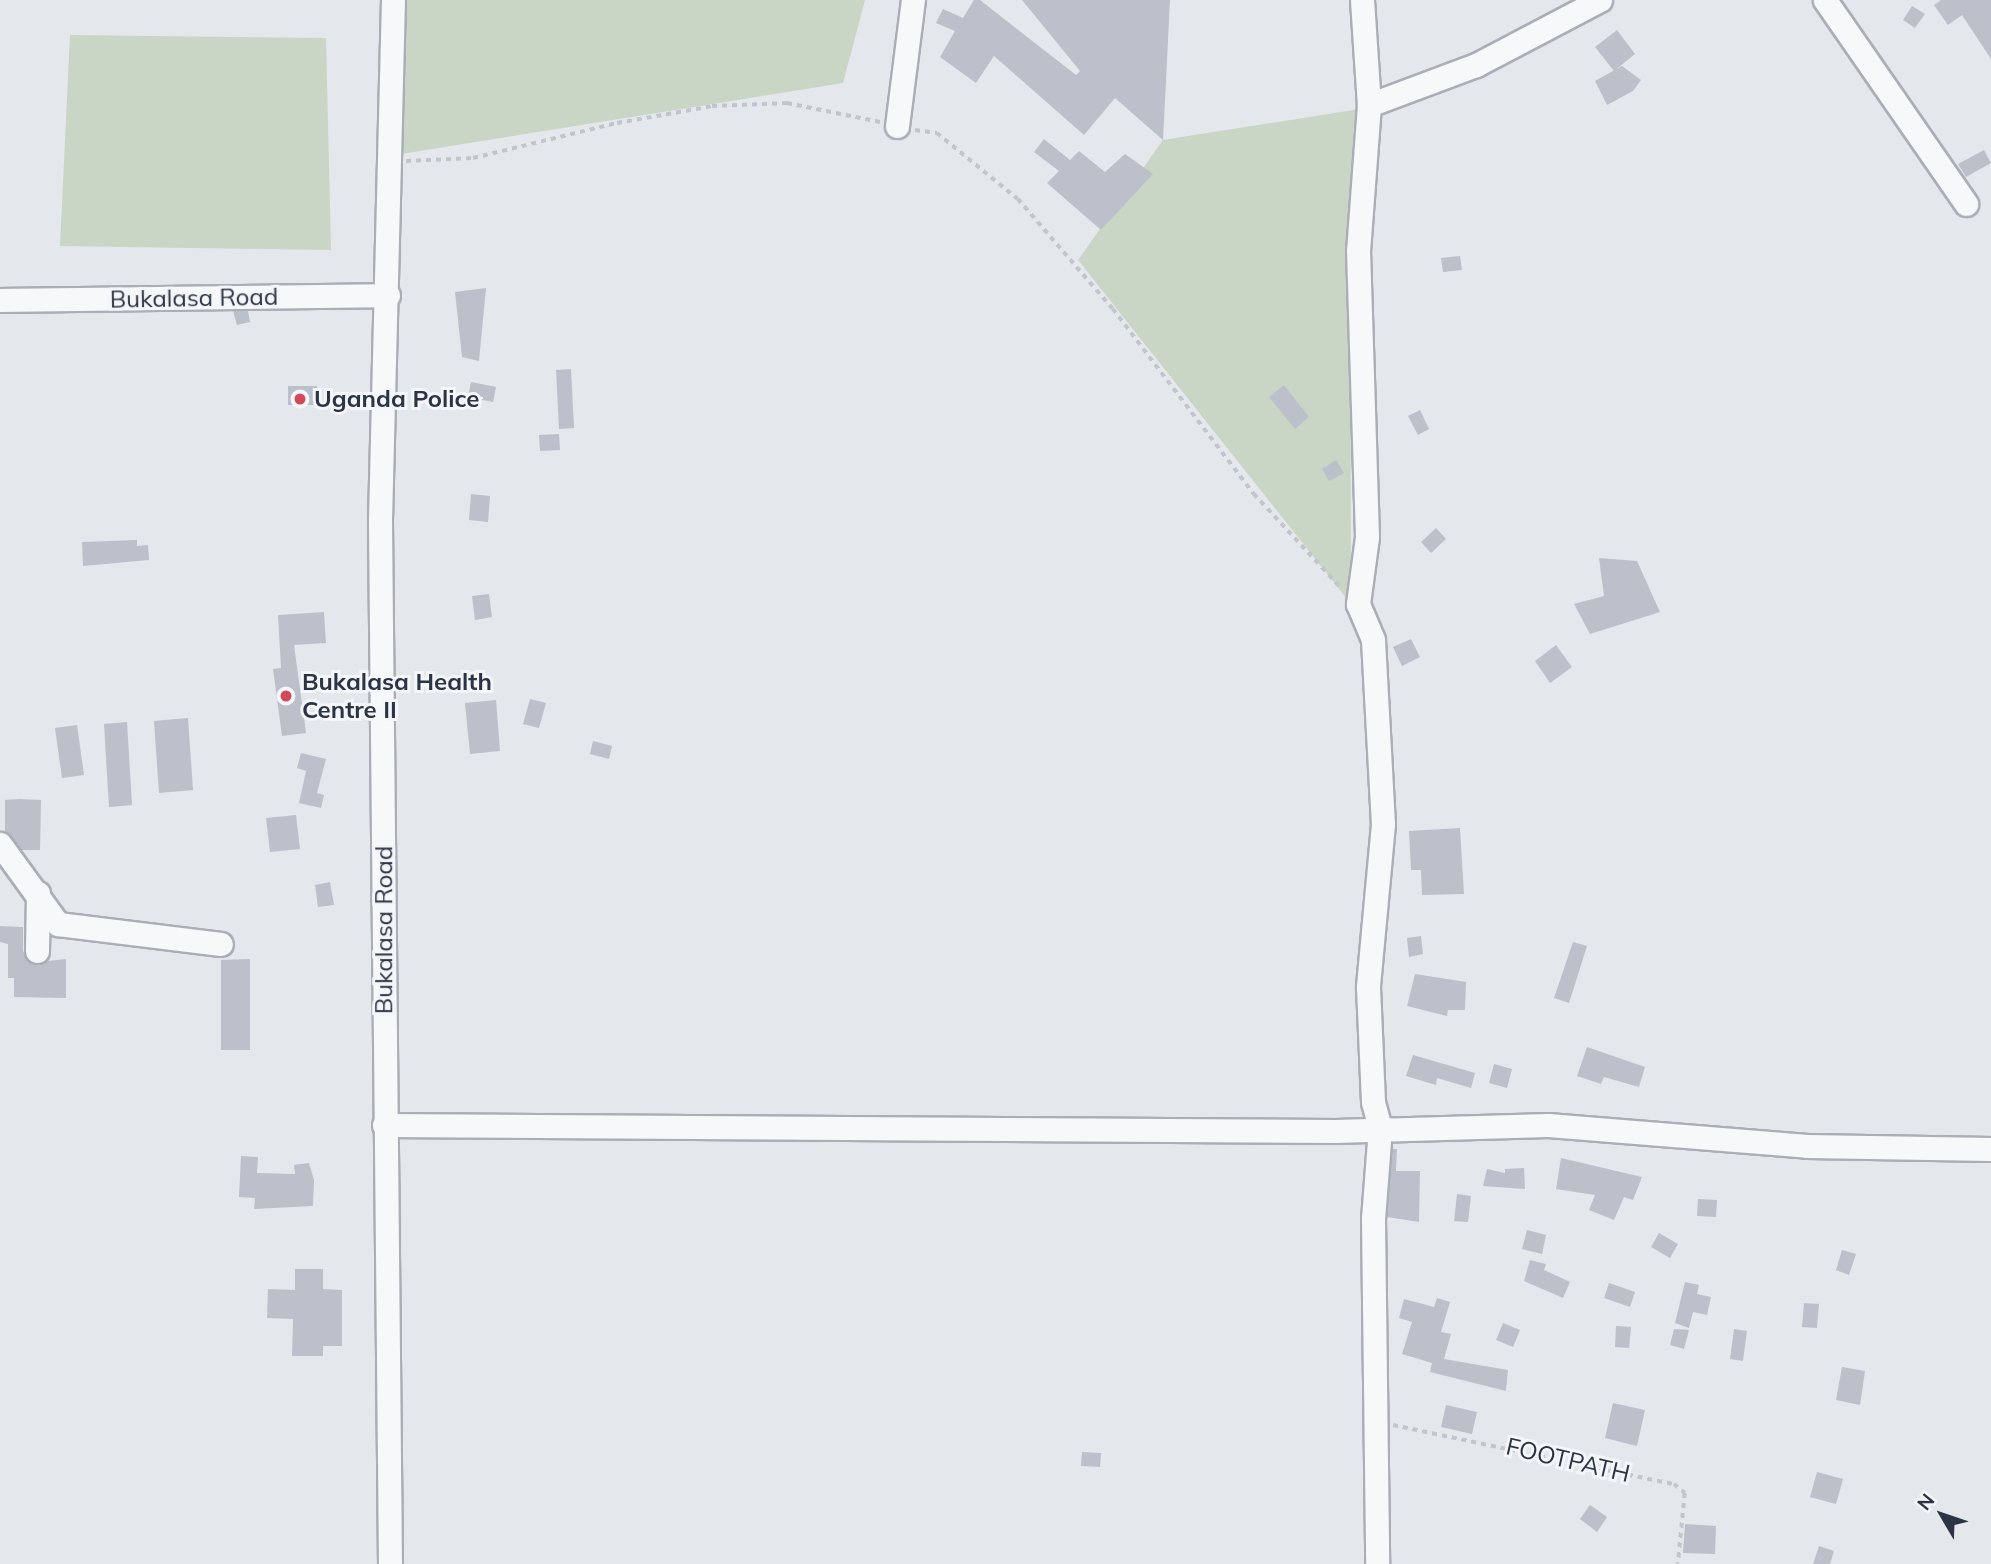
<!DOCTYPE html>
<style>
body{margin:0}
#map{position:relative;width:1991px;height:1564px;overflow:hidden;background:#e4e7ec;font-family:Mulish,sans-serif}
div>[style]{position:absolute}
.green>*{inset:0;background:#c9d6c5}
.building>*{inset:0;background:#bbc0ca}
.path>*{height:3.5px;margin-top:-1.75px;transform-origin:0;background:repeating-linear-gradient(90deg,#c2c5cb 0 5px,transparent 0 10px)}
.roads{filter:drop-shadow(2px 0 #a9aeb7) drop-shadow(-2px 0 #a9aeb7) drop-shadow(0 2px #a9aeb7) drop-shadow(0 -2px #a9aeb7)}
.minor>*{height:23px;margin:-11.5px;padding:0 11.5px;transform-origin:11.5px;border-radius:11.5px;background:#f7f8fa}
.dots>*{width:19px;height:19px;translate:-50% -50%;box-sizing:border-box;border:4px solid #f4f6f9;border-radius:50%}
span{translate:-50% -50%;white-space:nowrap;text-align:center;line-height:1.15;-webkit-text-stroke:6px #f4f6f9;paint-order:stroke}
.street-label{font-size:24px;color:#2b3445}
.poi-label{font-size:24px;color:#2b3445;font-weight:700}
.left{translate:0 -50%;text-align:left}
.north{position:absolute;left:1907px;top:1480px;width:70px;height:70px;-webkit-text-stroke:5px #f4f6f9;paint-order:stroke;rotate:309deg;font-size:19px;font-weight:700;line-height:28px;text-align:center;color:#2b3445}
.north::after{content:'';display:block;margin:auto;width:24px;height:32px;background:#2b3445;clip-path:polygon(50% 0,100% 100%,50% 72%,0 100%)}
</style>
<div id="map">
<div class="green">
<i style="clip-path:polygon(400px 0,865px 0,843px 83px,401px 154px)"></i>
<i style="clip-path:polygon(70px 35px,326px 38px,331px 250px,60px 246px)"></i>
<i style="clip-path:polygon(1360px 109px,1350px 248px,1351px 604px,1078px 260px,1163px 140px)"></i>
</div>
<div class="building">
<i style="clip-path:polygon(974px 0,980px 0,1076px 75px,1080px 71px,1022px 0,1170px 0,1163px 140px,1115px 98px,1084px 135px,994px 56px,976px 83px,940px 57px,955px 31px,936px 23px,943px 9px,963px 18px)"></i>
<i style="clip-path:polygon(1941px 0,1991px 0,1991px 59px,1962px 15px,1948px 25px,1934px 5px)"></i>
<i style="clip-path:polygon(1912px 6px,1925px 14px,1915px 28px,1903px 20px)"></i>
<i style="clip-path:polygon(1617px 30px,1635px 54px,1614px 71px,1595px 47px)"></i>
<i style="clip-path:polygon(1622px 66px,1641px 80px,1633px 91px,1607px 105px,1595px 81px)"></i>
<i style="clip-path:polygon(1044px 139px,1070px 160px,1079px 151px,1105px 172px,1125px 154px,1153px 174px,1101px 230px,1047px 183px,1059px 171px,1034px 152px)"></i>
<i style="clip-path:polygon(1984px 150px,1991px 163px,1966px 177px,1958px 164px)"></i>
<i style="clip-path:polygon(1460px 256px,1462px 270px,1443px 272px,1441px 258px)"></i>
<i style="clip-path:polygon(486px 288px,479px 361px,462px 357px,455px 292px)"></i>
<i style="clip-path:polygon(233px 311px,248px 311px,250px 322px,237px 325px)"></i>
<i style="clip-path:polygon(571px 369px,574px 428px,559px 429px,556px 370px)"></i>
<i style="clip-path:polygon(471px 382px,496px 387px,493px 402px,468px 397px)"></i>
<i style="clip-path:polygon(1284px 385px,1309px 417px,1295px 429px,1269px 397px)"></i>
<i style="clip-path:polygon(288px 386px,317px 386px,317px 405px,288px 405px)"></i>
<i style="clip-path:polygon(1420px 410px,1429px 429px,1418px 435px,1408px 416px)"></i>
<i style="clip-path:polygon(559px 434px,560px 450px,540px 451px,539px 435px)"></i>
<i style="clip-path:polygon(1336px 460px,1344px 473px,1329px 481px,1322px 469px)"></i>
<i style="clip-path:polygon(471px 494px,490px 496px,488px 522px,469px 520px)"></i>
<i style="clip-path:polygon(1436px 528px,1446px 539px,1431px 553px,1421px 542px)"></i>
<i style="clip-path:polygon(137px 540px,137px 546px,148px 545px,149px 560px,83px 566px,82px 542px)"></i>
<i style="clip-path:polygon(1599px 558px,1637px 561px,1660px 612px,1590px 634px,1574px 604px,1604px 596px)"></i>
<i style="clip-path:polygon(489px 594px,492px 617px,475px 620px,472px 596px)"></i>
<i style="clip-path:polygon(324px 612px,326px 643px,294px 645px,306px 733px,282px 736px,273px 669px,281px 668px,278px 615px)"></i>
<i style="clip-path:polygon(1411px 639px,1420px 657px,1402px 666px,1393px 647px)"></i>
<i style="clip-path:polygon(1556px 645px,1572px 667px,1550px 683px,1535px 661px)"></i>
<i style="clip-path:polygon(530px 699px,546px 703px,539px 728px,523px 724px)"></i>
<i style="clip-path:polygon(496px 700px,500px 751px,470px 754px,465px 703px)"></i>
<i style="clip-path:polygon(188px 718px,193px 790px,159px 793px,154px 721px)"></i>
<i style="clip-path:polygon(127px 722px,132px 805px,109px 807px,104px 724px)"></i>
<i style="clip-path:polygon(77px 725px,84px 775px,62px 778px,55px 728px)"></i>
<i style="clip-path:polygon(593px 741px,612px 746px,609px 759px,590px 754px)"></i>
<i style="clip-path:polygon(301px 753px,326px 759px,317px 793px,324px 795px,321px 808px,299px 803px,306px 771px,297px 768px)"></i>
<i style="clip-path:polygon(19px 799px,41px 800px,40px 850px,21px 850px,5px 831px,5px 800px)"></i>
<i style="clip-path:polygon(296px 815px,300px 849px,270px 852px,266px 818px)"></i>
<i style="clip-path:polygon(1460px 828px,1464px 894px,1422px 895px,1421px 870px,1411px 870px,1409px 831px)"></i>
<i style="clip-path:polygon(330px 882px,334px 905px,318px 907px,315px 885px)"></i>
<i style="clip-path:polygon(0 926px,23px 927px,23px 951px,30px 963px,66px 959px,66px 998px,14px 997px,14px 978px,8px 978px,8px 944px,0 942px)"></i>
<i style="clip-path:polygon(1421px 936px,1423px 954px,1409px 957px,1407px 938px)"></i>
<i style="clip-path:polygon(1573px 942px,1587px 946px,1569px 1003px,1554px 998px)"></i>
<i style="clip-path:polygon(250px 959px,250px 1050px,221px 1050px,221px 960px)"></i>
<i style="clip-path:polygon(1415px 974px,1466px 982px,1465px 1010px,1448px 1010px,1447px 1016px,1407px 1006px)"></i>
<i style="clip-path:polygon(1587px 1047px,1645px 1067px,1639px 1087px,1604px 1077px,1601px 1084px,1577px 1076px)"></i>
<i style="clip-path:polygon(1413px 1055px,1475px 1073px,1471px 1088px,1437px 1078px,1436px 1085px,1406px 1076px)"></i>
<i style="clip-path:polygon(1494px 1064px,1512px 1069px,1507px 1088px,1489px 1083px)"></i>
<i style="clip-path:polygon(1392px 1149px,1397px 1149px,1396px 1171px,1420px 1171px,1419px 1222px,1387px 1217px)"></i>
<i style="clip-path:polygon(241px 1156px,258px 1157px,257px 1173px,295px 1174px,294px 1165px,309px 1163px,314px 1180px,313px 1206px,254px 1209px,255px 1198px,239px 1197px)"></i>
<i style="clip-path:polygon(1561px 1158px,1642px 1177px,1633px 1200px,1624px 1197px,1614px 1220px,1589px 1210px,1595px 1195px,1556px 1189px)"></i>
<i style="clip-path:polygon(1524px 1168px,1525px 1189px,1483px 1186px,1487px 1169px,1505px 1173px,1505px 1169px)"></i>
<i style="clip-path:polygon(1457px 1194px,1471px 1196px,1468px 1222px,1454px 1221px)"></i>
<i style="clip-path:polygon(1698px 1199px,1717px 1200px,1716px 1217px,1697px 1216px)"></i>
<i style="clip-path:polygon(1527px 1230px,1546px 1235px,1542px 1254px,1522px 1249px)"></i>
<i style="clip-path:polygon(1659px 1233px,1678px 1244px,1670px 1258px,1651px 1247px)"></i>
<i style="clip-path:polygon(1842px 1250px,1856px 1254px,1849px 1275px,1836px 1270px)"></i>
<i style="clip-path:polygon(1530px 1260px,1546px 1264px,1544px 1270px,1570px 1282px,1563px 1298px,1524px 1281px)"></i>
<i style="clip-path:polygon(295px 1269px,323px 1269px,323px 1289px,342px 1290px,342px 1346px,323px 1346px,323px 1356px,292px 1356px,293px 1319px,267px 1318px,268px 1289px,295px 1290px)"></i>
<i style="clip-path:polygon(1685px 1282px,1699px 1285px,1697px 1294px,1711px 1297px,1707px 1315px,1693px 1312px,1689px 1328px,1675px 1323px)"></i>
<i style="clip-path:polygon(1609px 1283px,1635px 1292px,1630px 1307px,1604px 1298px)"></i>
<i style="clip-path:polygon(1437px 1298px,1450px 1302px,1441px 1332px,1451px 1334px,1444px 1359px,1508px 1370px,1506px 1391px,1430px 1372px,1432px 1363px,1402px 1354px,1412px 1322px,1399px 1318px,1404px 1299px,1434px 1307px)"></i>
<i style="clip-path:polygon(1804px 1303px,1819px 1304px,1817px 1328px,1802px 1327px)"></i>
<i style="clip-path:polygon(1503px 1323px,1520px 1330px,1513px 1347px,1496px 1340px)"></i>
<i style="clip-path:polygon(1616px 1326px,1631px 1327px,1629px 1348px,1615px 1347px)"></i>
<i style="clip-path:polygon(1674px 1329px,1689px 1330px,1684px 1349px,1670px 1345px)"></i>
<i style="clip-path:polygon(1734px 1329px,1747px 1331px,1743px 1361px,1730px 1359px)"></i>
<i style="clip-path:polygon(1842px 1367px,1865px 1371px,1860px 1405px,1836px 1400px)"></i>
<i style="clip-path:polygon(1613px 1403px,1645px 1410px,1637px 1446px,1605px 1438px)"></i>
<i style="clip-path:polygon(1446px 1405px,1477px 1412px,1472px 1434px,1441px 1427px)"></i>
<i style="clip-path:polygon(1082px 1452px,1101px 1453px,1100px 1467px,1081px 1466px)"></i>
<i style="clip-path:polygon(1817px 1472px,1843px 1479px,1836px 1504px,1810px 1497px)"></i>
<i style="clip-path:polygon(1590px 1505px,1607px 1517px,1597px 1532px,1580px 1519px)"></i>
<i style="clip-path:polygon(1685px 1524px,1716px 1526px,1715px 1554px,1683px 1553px)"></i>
<i style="clip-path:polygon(1819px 1546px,1834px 1551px,1830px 1564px,1813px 1564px)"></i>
</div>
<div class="path">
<i style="left:915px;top:130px;width:22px;rotate:8deg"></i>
<i style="left:937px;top:133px;width:104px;rotate:39.2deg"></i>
<i style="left:1018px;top:199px;width:145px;rotate:49.2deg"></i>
<i style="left:1113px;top:309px;width:233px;rotate:52.7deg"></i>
<i style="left:1254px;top:494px;width:128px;rotate:47.2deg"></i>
<i style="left:406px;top:161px;width:67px;rotate:-2.6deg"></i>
<i style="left:473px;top:158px;width:148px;rotate:-13.7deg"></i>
<i style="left:617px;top:123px;width:97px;rotate:-10.1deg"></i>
<i style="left:712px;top:106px;width:75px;rotate:-2.3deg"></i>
<i style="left:787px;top:103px;width:95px;rotate:11.5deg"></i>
<i style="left:1393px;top:1425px;width:287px;rotate:11.9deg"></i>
<i style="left:1674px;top:1484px;width:14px;rotate:39deg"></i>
<i style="left:1685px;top:1493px;width:71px;rotate:95.6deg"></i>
</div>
<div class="roads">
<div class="minor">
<i style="left:1362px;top:0;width:105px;rotate:86.2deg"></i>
<i style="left:1369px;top:105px;width:145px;rotate:94.3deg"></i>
<i style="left:1358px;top:250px;width:287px;rotate:88.2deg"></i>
<i style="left:1367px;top:537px;width:68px;rotate:97.7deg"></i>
<i style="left:1358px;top:604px;width:39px;rotate:67deg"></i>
<i style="left:1373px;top:640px;width:184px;rotate:86.9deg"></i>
<i style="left:1383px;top:824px;width:164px;rotate:95.3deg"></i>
<i style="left:1368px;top:987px;width:115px;rotate:87.5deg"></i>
<i style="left:1373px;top:1102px;width:27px;rotate:75deg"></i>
<i style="left:1380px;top:1128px;width:90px;rotate:94.4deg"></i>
<i style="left:1373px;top:1218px;width:346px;rotate:89.3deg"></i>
<i style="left:1825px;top:0;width:248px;rotate:55.3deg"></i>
<i style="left:1369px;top:105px;width:114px;rotate:-20.5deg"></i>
<i style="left:1476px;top:65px;width:140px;rotate:-27.7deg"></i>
<i style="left:897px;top:126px;width:127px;rotate:-82.8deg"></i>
<i style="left:0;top:300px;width:388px;rotate:-0.7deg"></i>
<i style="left:0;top:844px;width:99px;rotate:54.1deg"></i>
<i style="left:58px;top:924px;width:164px;rotate:7deg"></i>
<i style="left:37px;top:951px;width:58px;rotate:-89deg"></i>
<i style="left:384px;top:1125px;width:951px;rotate:0.36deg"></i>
<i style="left:1335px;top:1131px;width:213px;rotate:-1.6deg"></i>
<i style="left:1548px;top:1125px;width:260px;rotate:4.6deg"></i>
<i style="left:1807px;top:1146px;width:184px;rotate:0.9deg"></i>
<i style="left:390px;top:1564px;width:1044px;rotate:-90.55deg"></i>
<i style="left:380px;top:520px;width:520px;rotate:-88.57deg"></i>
</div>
</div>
<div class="dots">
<i style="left:300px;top:399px;background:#d1495b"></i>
<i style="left:286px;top:696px;background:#d1495b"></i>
</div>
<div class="street-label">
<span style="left:194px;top:298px;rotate:-1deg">Bukalasa Road</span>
<span style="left:384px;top:930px;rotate:-90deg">Bukalasa Road</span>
<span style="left:1568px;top:1460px;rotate:13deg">FOOTPATH</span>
</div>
<div class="poi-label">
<span class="left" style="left:314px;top:399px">Uganda Police</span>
<span class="left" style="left:302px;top:696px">Bukalasa Health<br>Centre II</span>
</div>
<div class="north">N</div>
</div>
